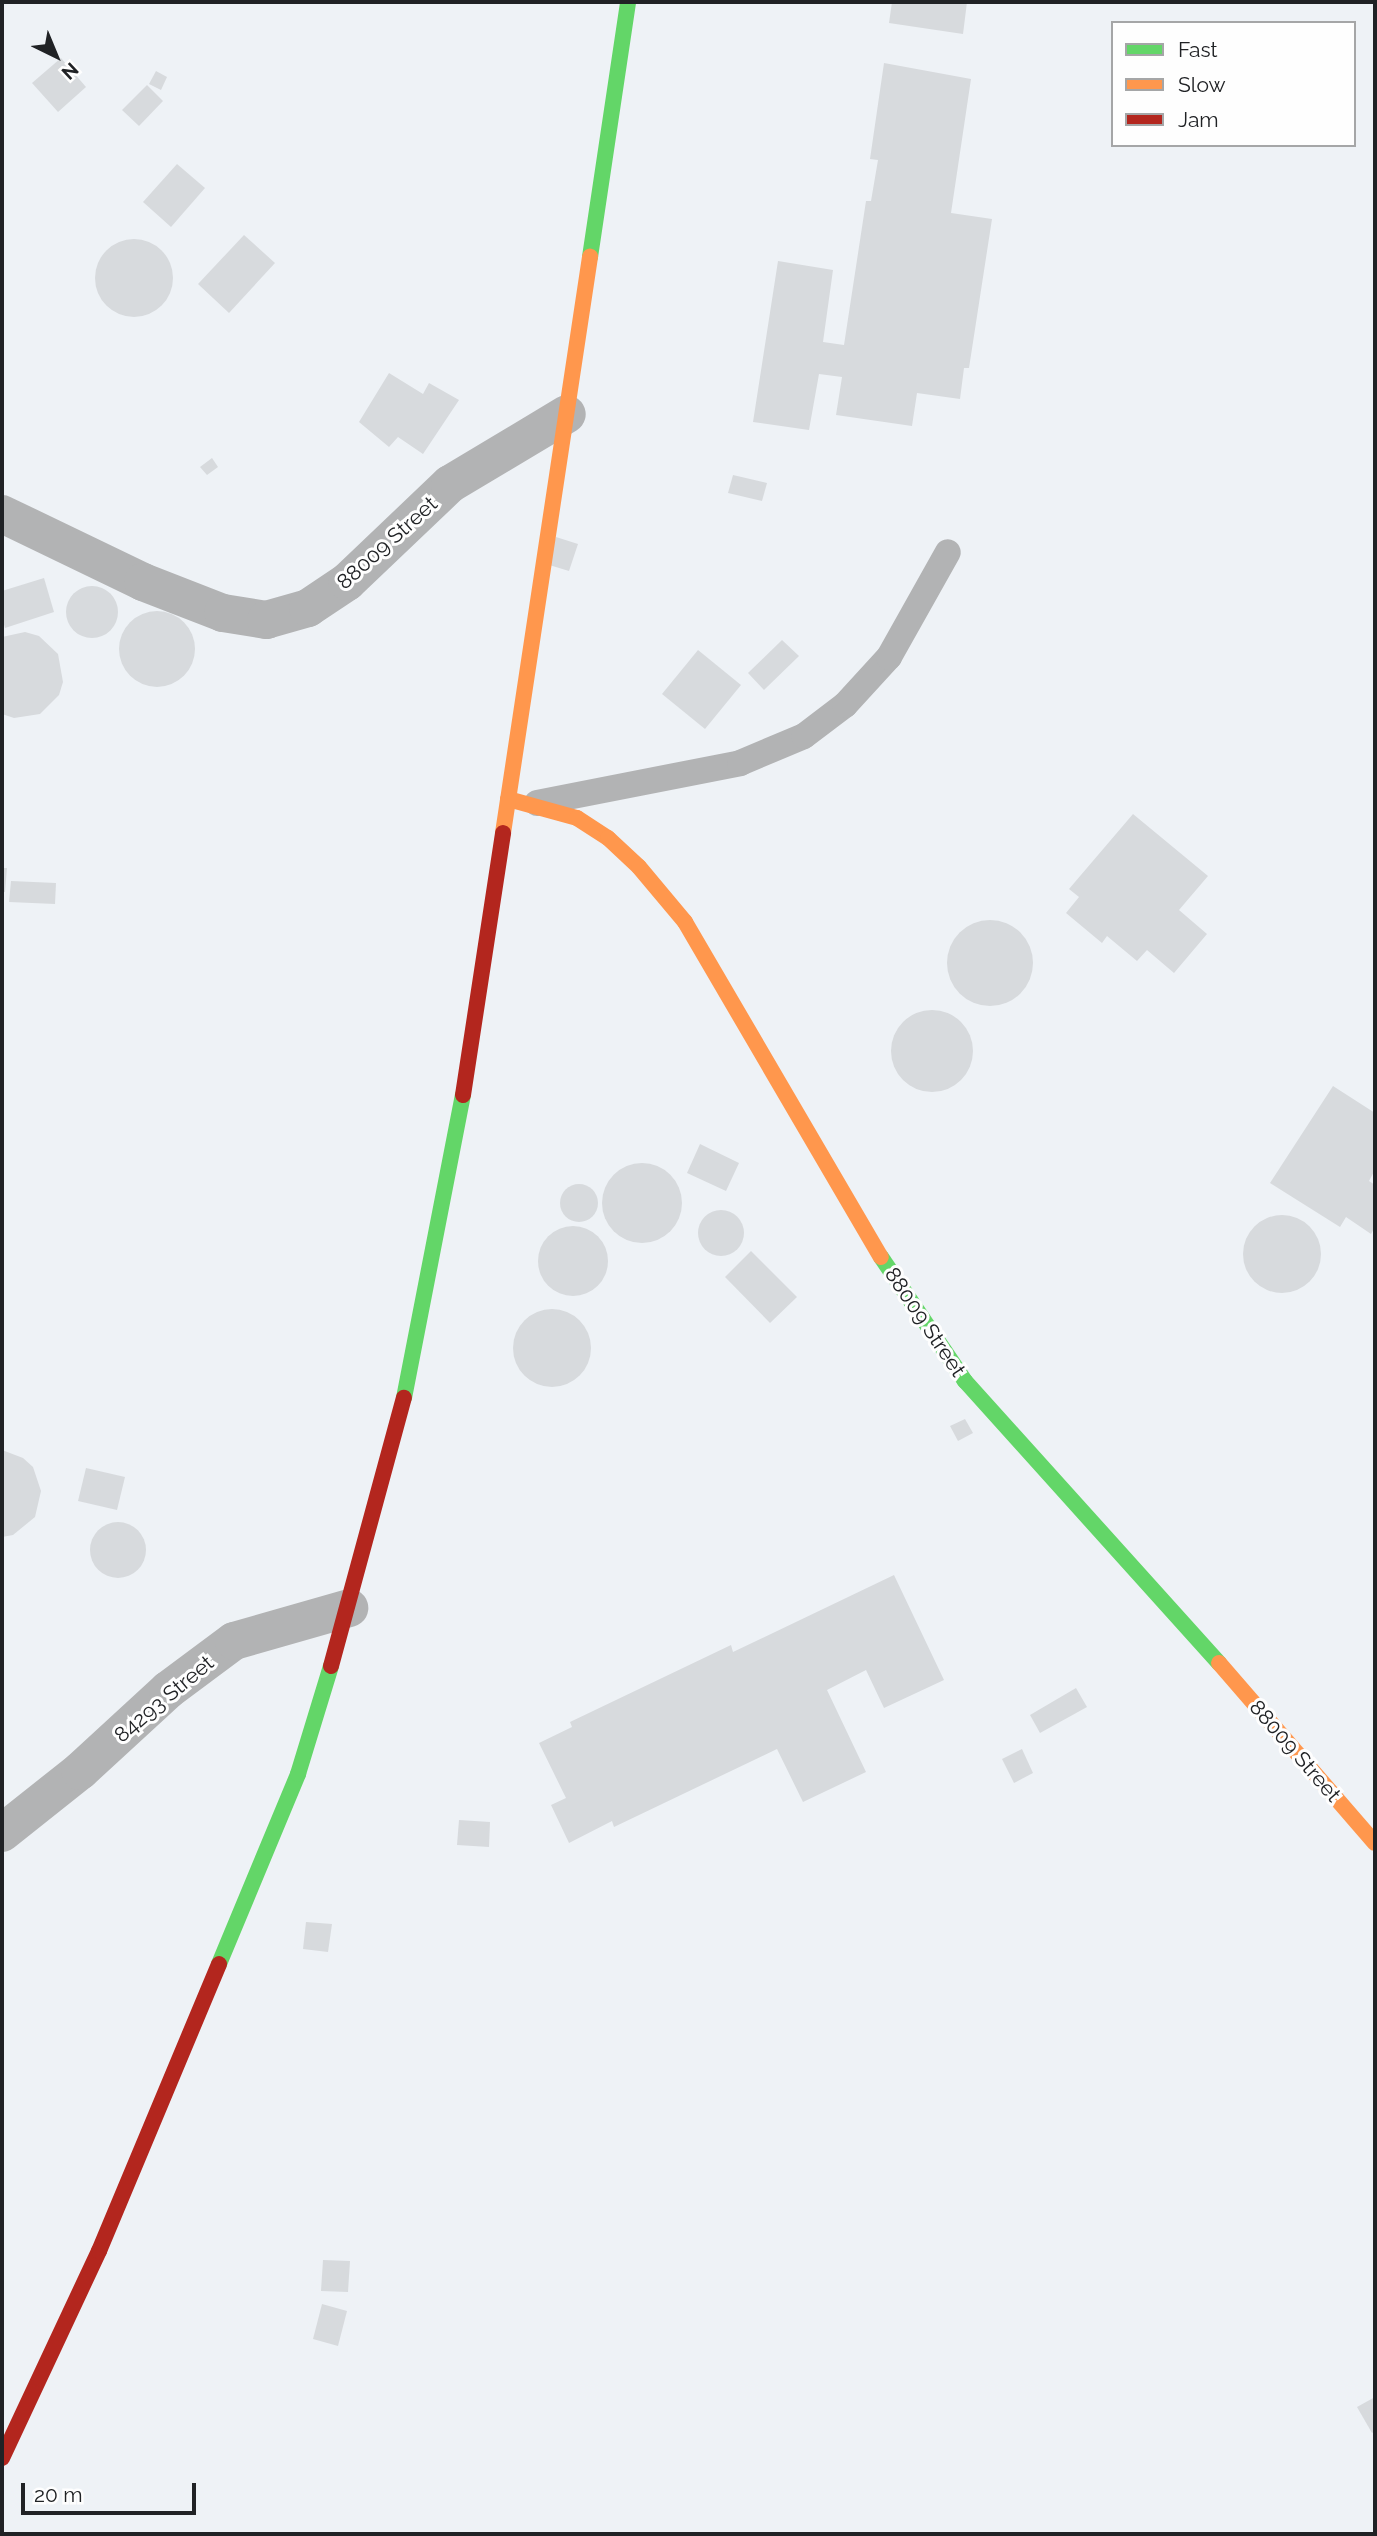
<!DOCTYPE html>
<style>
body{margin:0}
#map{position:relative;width:1377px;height:2536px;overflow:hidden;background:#eef2f6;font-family:Raleway,sans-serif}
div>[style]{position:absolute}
.building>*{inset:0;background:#d7dadd}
.round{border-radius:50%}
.lane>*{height:26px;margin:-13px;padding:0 13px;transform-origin:13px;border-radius:13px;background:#b2b3b4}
.street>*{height:38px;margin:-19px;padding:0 19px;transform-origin:19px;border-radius:19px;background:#b2b3b4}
.fast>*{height:16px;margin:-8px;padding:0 8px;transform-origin:8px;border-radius:8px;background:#63d668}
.slow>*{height:16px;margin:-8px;padding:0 8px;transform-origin:8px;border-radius:8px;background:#ff974d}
.jam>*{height:16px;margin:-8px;padding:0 8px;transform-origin:8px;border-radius:8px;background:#b3261e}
span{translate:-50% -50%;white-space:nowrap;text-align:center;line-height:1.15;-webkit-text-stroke:6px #fefefe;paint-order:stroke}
.street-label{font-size:21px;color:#202225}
.frame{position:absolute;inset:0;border:4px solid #202225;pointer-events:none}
.legend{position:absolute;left:1111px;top:21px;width:245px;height:126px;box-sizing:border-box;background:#fefefe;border:2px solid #a5a6a7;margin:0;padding:9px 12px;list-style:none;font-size:21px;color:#202225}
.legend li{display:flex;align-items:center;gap:14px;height:35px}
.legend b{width:35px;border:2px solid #a5a6a7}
.north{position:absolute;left:21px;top:21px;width:70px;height:70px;-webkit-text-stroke:5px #fefefe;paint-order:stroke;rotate:137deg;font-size:19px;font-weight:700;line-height:28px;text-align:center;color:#202225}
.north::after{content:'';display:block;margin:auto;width:24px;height:32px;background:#202225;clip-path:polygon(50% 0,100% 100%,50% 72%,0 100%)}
.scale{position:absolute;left:21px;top:2483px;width:175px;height:32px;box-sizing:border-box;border:4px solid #202225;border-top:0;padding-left:9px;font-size:21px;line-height:24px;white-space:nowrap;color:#202225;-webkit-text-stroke:5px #fefefe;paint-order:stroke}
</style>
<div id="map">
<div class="building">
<i style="clip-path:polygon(892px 2px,967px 2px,963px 34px,889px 23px)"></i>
<i style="clip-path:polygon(61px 58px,86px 87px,58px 112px,32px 83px)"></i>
<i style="clip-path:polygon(884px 63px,971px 79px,951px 213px,992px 219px,969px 368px,964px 368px,960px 399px,917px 393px,912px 426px,836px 415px,842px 377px,819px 374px,809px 430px,753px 422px,778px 261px,833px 270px,823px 342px,844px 345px,866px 201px,871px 201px,878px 160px,870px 159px)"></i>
<i style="clip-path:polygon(156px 71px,167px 77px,161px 90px,149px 84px)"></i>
<i style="clip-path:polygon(147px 85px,163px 101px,139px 126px,122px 110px)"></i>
<i style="clip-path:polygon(177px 164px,205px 188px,171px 227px,143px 202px)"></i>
<i style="clip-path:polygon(244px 235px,275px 263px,229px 313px,198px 284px)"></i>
<i class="round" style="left:95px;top:239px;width:78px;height:78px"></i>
<i style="clip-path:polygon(389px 373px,423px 394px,429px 383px,459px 400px,423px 454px,398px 437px,389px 447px,359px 422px)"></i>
<i style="clip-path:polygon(212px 458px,218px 467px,207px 475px,200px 467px)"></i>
<i style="clip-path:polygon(733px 475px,767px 483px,762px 501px,728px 493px)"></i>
<i style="clip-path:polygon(556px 537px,578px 544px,569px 571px,546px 564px)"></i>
<i style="clip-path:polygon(44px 578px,54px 612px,5px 628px,2px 618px,2px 591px)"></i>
<i class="round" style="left:66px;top:586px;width:52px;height:52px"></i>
<i class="round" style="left:119px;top:611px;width:76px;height:76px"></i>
<i style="clip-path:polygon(25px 632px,39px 636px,58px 654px,63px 682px,59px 695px,40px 714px,14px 718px,2px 714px,2px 637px)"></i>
<i style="clip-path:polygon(782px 640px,799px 656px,764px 690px,748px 673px)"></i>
<i style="clip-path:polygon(698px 650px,741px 685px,705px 729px,662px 694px)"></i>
<i style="clip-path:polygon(1133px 814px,1208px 876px,1179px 910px,1207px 934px,1174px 973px,1147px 950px,1137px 961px,1107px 936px,1102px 943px,1066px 913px,1079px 897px,1069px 889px)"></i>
<i style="clip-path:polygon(2px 868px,7px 868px,5px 892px,2px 892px)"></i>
<i style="clip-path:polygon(11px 881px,56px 883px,55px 904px,9px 902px)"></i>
<i class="round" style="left:947px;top:920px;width:86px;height:86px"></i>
<i class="round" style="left:891px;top:1010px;width:82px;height:82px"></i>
<i style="clip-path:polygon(1333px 1086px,1375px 1113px,1375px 1170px,1369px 1181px,1375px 1185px,1375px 1227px,1371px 1234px,1346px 1217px,1340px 1227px,1270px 1183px)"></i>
<i style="clip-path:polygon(700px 1144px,739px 1163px,726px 1191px,687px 1173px)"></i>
<i class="round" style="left:602px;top:1163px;width:80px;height:80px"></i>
<i class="round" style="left:560px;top:1184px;width:38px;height:38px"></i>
<i class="round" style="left:698px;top:1210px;width:46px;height:46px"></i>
<i class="round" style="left:1243px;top:1215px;width:78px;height:78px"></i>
<i class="round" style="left:538px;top:1226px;width:70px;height:70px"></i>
<i style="clip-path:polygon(751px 1251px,797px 1297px,770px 1323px,725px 1277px)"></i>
<i class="round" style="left:513px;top:1309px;width:78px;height:78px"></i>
<i style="clip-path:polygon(965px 1419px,973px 1433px,958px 1441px,950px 1426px)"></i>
<i style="clip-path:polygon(2px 1450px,23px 1458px,33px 1467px,41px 1491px,35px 1517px,13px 1535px,2px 1537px)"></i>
<i style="clip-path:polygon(86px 1468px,125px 1477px,117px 1510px,78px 1501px)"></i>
<i class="round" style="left:90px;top:1522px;width:56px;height:56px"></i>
<i style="clip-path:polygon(894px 1575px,944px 1680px,884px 1708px,866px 1670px,827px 1690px,866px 1772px,803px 1802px,777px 1749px,614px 1827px,612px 1821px,569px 1843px,551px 1805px,566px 1798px,539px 1743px,572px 1727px,570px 1722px,731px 1645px,733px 1652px)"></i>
<i style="clip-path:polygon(1076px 1688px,1087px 1707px,1040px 1733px,1030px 1715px)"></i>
<i style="clip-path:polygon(1022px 1749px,1033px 1773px,1014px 1783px,1002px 1759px)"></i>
<i style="clip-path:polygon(459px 1820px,490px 1822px,489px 1847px,457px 1845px)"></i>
<i style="clip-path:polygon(306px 1922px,332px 1924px,328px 1952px,303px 1949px)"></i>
<i style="clip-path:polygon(323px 2260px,350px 2261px,348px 2292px,321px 2291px)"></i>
<i style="clip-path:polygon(322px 2304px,347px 2311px,338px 2346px,313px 2339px)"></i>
<i style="clip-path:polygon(1375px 2397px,1375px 2431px,1372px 2433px,1357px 2407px)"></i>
</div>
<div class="lane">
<i style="left:537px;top:803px;width:207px;rotate:-11.1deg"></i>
<i style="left:740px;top:763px;width:69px;rotate:-22.9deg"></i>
<i style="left:804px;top:736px;width:51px;rotate:-37.1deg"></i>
<i style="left:845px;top:705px;width:65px;rotate:-47.5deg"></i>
<i style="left:889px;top:657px;width:120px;rotate:-60.7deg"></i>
</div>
<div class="street">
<i style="left:2px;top:514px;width:157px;rotate:25.7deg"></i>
<i style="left:143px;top:582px;width:86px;rotate:21.2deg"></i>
<i style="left:223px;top:613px;width:44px;rotate:9.2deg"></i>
<i style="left:266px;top:620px;width:44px;rotate:-15.9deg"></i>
<i style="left:308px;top:608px;width:47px;rotate:-33.7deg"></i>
<i style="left:347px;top:582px;width:142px;rotate:-43.6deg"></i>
<i style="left:450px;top:484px;width:136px;rotate:-30.9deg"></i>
<i style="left:2px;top:1833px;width:100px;rotate:-38.5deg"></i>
<i style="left:80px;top:1771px;width:120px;rotate:-42.6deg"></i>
<i style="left:168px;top:1690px;width:82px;rotate:-36.6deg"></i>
<i style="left:234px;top:1641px;width:120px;rotate:-16deg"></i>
</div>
<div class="fast">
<i style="left:590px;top:257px;width:258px;rotate:-81.5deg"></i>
<i style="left:881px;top:1257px;width:150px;rotate:55.9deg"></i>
<i style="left:965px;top:1381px;width:380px;rotate:48deg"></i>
<i style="left:404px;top:1398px;width:309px;rotate:-79deg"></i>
<i style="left:219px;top:1964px;width:206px;rotate:-67.4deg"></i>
<i style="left:298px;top:1774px;width:113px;rotate:-73deg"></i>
</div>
<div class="slow">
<i style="left:508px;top:799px;width:72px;rotate:15.4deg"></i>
<i style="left:577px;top:818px;width:37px;rotate:33deg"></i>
<i style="left:608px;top:838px;width:42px;rotate:43.1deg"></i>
<i style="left:639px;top:867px;width:72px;rotate:50.1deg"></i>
<i style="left:685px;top:922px;width:388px;rotate:59.7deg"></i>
<i style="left:503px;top:833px;width:583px;rotate:-81.41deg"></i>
<i style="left:1219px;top:1663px;width:238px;rotate:49.1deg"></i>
</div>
<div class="jam">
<i style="left:463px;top:1095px;width:265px;rotate:-81.3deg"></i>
<i style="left:331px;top:1666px;width:278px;rotate:-74.8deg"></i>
<i style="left:2px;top:2458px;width:229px;rotate:-64.9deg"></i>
<i style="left:99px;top:2251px;width:311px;rotate:-67.3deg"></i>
</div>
<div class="street-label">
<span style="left:387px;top:543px;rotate:-42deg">88009 Street</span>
<span style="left:925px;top:1322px;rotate:56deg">88009 Street</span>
<span style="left:164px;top:1699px;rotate:-40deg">84293 Street</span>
<span style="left:1295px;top:1751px;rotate:49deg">88009 Street</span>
</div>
<div class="frame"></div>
<ul class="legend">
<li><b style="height:9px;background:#63d668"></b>Fast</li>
<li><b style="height:9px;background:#ff974d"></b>Slow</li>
<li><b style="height:9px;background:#b3261e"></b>Jam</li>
</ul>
<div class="north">N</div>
<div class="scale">20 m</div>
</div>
